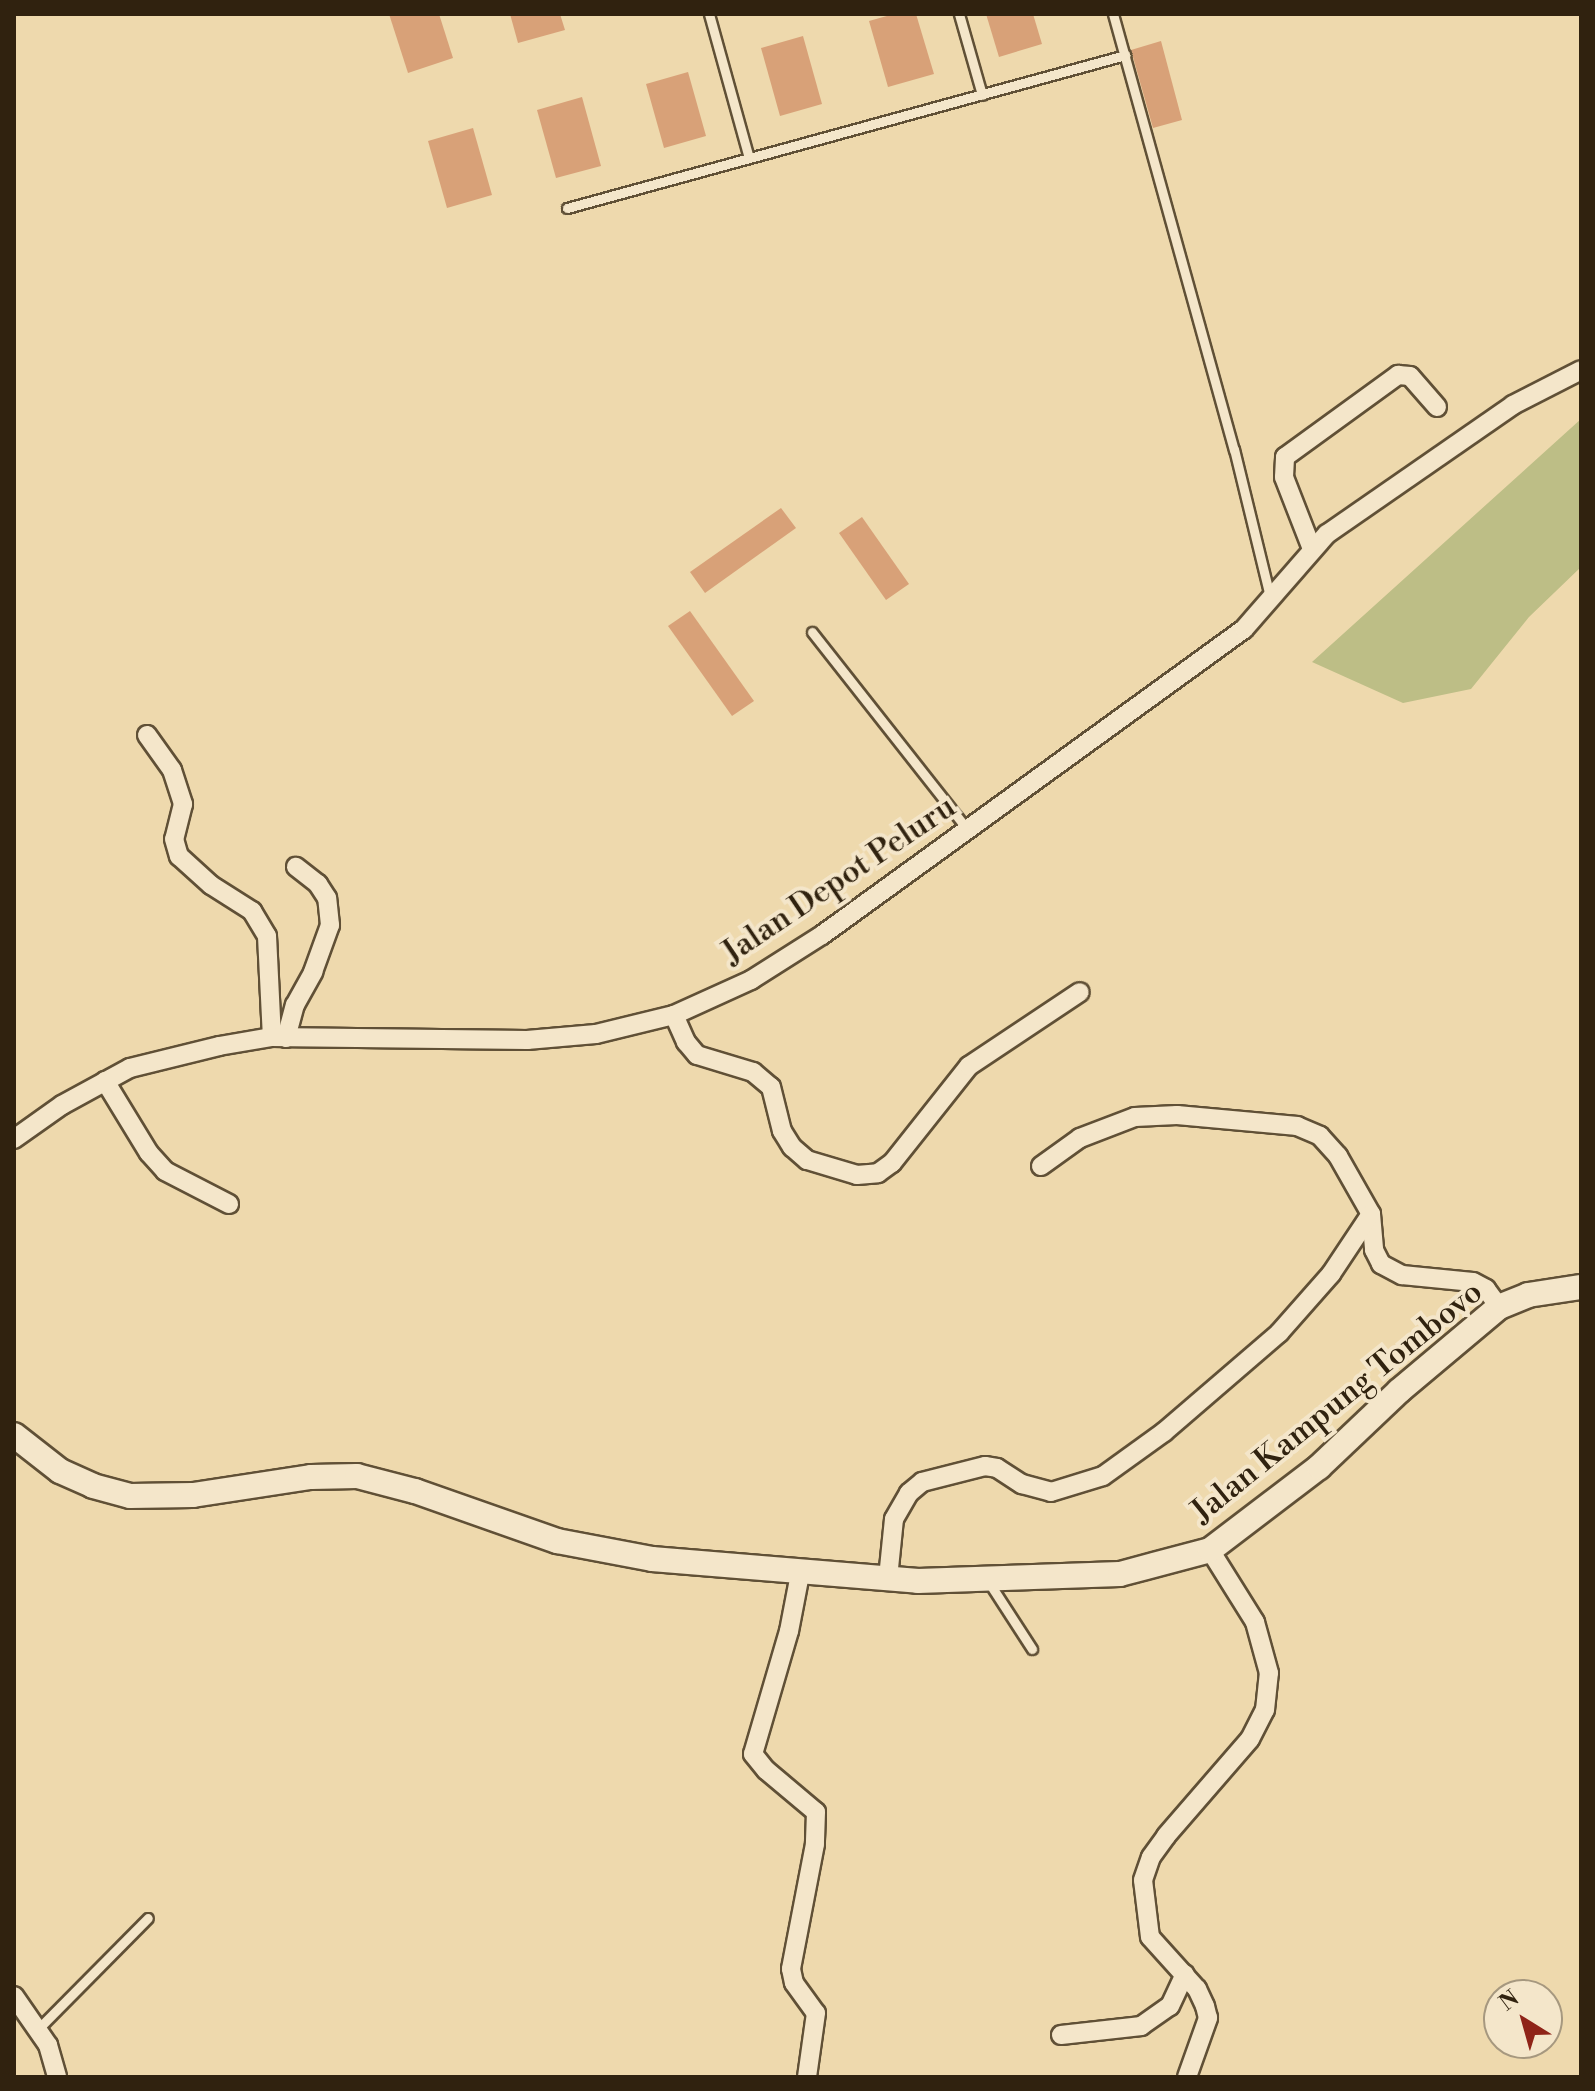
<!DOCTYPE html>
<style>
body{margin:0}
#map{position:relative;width:1595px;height:2091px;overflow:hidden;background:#eed9ad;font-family:"Libre Bodoni",serif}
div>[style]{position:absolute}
.green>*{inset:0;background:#bdbe86}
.building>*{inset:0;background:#d8a178}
.roads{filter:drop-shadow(2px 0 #605036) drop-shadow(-2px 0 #605036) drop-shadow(0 2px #605036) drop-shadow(0 -2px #605036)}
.lane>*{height:9px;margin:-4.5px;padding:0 4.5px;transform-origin:4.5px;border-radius:4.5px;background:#f4e6ca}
.street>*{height:18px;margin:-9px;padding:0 9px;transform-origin:9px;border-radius:9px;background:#f4e6ca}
.secondary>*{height:24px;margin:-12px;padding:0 12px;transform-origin:12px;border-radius:12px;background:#f4e6ca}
span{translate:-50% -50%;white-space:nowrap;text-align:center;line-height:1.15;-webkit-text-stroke:8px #f4e6ca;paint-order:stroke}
.street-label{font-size:32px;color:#30220f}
.frame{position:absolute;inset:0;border:16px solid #30220f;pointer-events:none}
.north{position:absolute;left:1483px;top:1979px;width:80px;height:80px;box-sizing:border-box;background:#f4e6ca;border:2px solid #a6987f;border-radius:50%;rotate:323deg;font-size:22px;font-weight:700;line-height:32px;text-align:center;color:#30220f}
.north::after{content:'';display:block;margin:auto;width:28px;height:36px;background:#8f2418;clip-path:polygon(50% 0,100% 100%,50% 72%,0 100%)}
</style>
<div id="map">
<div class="green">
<i style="clip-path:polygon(1581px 419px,1581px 567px,1529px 617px,1471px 689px,1403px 703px,1312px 662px)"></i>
</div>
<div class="building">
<i style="clip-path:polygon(389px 14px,439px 14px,453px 58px,408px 73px)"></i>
<i style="clip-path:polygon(510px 14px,560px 14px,565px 30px,518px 43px)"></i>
<i style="clip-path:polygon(894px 14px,916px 14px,934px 74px,888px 87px,869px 21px)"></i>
<i style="clip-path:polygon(986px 14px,1033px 14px,1042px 44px,999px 57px)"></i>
<i style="clip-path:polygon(803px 36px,822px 104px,780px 116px,761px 48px)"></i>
<i style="clip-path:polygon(1161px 41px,1182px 120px,1153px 128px,1131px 50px)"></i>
<i style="clip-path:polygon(688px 72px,706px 136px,664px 148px,646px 84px)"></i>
<i style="clip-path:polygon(582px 97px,601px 166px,556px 178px,537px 110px)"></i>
<i style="clip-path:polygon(473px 128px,492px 195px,447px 208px,428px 141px)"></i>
<i style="clip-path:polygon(781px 508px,796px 528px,705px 593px,690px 572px)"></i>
<i style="clip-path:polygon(862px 517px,909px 584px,886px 600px,839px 533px)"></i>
<i style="clip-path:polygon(690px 611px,754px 701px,732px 716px,668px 626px)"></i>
</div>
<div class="roads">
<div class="lane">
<i style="left:709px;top:14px;width:149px;rotate:74.5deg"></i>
<i style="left:959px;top:14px;width:84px;rotate:74.1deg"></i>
<i style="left:1113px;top:14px;width:452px;rotate:74.5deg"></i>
<i style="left:1234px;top:449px;width:152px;rotate:76.3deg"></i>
<i style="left:567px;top:208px;width:579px;rotate:-15.33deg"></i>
<i style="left:812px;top:632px;width:251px;rotate:51.8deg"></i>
<i style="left:988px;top:1581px;width:81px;rotate:57.1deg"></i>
<i style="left:38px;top:2029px;width:156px;rotate:-45.3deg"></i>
</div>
<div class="street">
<i style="left:1312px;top:549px;width:77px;rotate:-111.3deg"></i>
<i style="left:1284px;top:477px;width:20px;rotate:-87deg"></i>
<i style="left:1285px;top:457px;width:140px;rotate:-36deg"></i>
<i style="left:1398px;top:375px;width:12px;rotate:5deg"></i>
<i style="left:1410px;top:376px;width:41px;rotate:48.9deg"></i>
<i style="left:147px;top:735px;width:43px;rotate:54.5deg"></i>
<i style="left:172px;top:770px;width:36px;rotate:72deg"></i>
<i style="left:183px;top:804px;width:36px;rotate:104deg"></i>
<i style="left:174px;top:839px;width:18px;rotate:74deg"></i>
<i style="left:179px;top:856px;width:43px;rotate:42.2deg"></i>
<i style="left:211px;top:885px;width:49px;rotate:32.4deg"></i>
<i style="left:252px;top:911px;width:29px;rotate:59deg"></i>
<i style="left:267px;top:936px;width:101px;rotate:87.2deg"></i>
<i style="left:674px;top:1015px;width:30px;rotate:66deg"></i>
<i style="left:686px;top:1042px;width:17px;rotate:50deg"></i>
<i style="left:697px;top:1055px;width:59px;rotate:16.9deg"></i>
<i style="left:753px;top:1072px;width:23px;rotate:40deg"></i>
<i style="left:771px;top:1087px;width:45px;rotate:76deg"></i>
<i style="left:782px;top:1131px;width:19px;rotate:58deg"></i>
<i style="left:792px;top:1147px;width:20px;rotate:41deg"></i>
<i style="left:807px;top:1160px;width:52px;rotate:16.7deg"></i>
<i style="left:857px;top:1175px;width:21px;rotate:-5deg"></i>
<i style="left:878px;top:1173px;width:17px;rotate:-36deg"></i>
<i style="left:892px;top:1163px;width:124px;rotate:-51.6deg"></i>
<i style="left:969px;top:1066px;width:133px;rotate:-33.7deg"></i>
<i style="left:286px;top:1038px;width:34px;rotate:-75deg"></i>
<i style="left:295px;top:1005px;width:38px;rotate:-61deg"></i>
<i style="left:313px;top:972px;width:50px;rotate:-70.1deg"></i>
<i style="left:330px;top:925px;width:27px;rotate:-96deg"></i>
<i style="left:327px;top:898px;width:17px;rotate:-123deg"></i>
<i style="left:318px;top:884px;width:28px;rotate:-142deg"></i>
<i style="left:105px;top:1081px;width:84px;rotate:58.6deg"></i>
<i style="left:149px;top:1153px;width:24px;rotate:48deg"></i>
<i style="left:165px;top:1171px;width:72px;rotate:27.3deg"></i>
<i style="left:14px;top:1139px;width:59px;rotate:-35.3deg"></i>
<i style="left:62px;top:1105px;width:77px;rotate:-28.6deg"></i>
<i style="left:130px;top:1068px;width:92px;rotate:-13.9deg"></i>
<i style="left:219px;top:1046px;width:54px;rotate:-9.6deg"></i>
<i style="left:272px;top:1037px;width:255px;rotate:0.7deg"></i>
<i style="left:527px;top:1040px;width:69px;rotate:-5deg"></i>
<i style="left:596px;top:1034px;width:80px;rotate:-13.7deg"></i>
<i style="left:674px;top:1015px;width:85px;rotate:-24.4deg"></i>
<i style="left:751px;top:980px;width:84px;rotate:-32.4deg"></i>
<i style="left:822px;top:935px;width:521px;rotate:-35.95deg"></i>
<i style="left:1244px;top:629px;width:126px;rotate:-48.9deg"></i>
<i style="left:1327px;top:534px;width:226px;rotate:-34.7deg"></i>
<i style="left:1513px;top:405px;width:76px;rotate:-27.2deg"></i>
<i style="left:1041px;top:1166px;width:48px;rotate:-35.7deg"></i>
<i style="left:1080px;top:1138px;width:59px;rotate:-20.9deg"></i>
<i style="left:1135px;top:1117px;width:42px;rotate:-2.7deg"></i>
<i style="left:1177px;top:1115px;width:121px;rotate:5.2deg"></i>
<i style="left:1297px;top:1126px;width:25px;rotate:23deg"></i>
<i style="left:1320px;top:1136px;width:27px;rotate:48deg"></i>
<i style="left:1338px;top:1156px;width:67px;rotate:60.4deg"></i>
<i style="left:1371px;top:1214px;width:36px;rotate:85deg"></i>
<i style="left:1374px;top:1250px;width:16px;rotate:63deg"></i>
<i style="left:1381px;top:1264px;width:24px;rotate:28deg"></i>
<i style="left:1402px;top:1275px;width:71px;rotate:5.6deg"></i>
<i style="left:1473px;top:1282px;width:15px;rotate:28deg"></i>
<i style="left:1486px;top:1289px;width:22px;rotate:54deg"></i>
<i style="left:800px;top:1574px;width:58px;rotate:100.9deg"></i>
<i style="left:789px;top:1631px;width:128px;rotate:106.3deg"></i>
<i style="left:753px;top:1754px;width:21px;rotate:51deg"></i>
<i style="left:766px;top:1770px;width:65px;rotate:40deg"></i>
<i style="left:816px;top:1812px;width:32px;rotate:92deg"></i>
<i style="left:815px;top:1844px;width:127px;rotate:100.9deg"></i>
<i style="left:791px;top:1969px;width:14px;rotate:78deg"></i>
<i style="left:794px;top:1983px;width:37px;rotate:54deg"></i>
<i style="left:816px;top:2013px;width:65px;rotate:98deg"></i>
<i style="left:888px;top:1578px;width:59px;rotate:-84.2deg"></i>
<i style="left:894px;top:1519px;width:30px;rotate:-60deg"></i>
<i style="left:909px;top:1493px;width:17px;rotate:-40deg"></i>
<i style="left:922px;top:1482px;width:65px;rotate:-14.3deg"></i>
<i style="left:985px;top:1466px;width:12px;rotate:9deg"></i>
<i style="left:997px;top:1468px;width:30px;rotate:33deg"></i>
<i style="left:1022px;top:1484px;width:30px;rotate:15deg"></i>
<i style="left:1051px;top:1492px;width:54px;rotate:-17.1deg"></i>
<i style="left:1103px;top:1476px;width:75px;rotate:-35.8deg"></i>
<i style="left:1164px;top:1432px;width:152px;rotate:-40.7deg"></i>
<i style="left:1279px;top:1333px;width:79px;rotate:-48.6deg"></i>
<i style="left:1331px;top:1274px;width:72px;rotate:-56.3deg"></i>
<i style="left:14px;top:1996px;width:60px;rotate:55.2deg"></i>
<i style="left:48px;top:2045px;width:33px;rotate:74deg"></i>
<i style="left:1061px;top:2035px;width:81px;rotate:-6.4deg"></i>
<i style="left:1141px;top:2026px;width:35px;rotate:-35deg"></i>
<i style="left:1170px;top:2006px;width:35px;rotate:-65deg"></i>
<i style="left:1187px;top:2077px;width:63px;rotate:-70.4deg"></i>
<i style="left:1208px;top:2018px;width:12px;rotate:-104deg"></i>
<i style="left:1205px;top:2006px;width:19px;rotate:-115deg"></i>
<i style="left:1197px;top:1989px;width:70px;rotate:-132.1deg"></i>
<i style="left:1150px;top:1937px;width:57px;rotate:-97deg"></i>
<i style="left:1143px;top:1880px;width:24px;rotate:-71deg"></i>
<i style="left:1151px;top:1857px;width:26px;rotate:-54deg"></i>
<i style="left:1166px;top:1836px;width:128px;rotate:-49.1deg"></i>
<i style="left:1250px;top:1739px;width:33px;rotate:-63deg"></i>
<i style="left:1265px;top:1710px;width:37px;rotate:-84deg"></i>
<i style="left:1269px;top:1673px;width:53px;rotate:-105.4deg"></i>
<i style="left:1255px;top:1622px;width:85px;rotate:-122deg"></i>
</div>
<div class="secondary">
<i style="left:14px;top:1435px;width:58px;rotate:38deg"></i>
<i style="left:60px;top:1471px;width:36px;rotate:24deg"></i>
<i style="left:93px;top:1486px;width:38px;rotate:15deg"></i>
<i style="left:130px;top:1496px;width:63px;rotate:-0.9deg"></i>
<i style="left:193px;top:1495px;width:119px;rotate:-8.7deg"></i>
<i style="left:311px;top:1477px;width:46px;rotate:-1.2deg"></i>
<i style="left:357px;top:1476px;width:60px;rotate:14.5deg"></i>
<i style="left:415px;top:1491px;width:151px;rotate:19.4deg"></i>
<i style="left:557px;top:1541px;width:97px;rotate:10.7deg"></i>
<i style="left:652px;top:1559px;width:267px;rotate:4.7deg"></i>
<i style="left:918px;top:1581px;width:202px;rotate:-2deg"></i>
<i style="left:1120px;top:1574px;width:93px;rotate:-14.9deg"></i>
<i style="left:1210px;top:1550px;width:137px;rotate:-37.3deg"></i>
<i style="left:1319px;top:1467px;width:110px;rotate:-43.5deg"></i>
<i style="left:1399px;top:1391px;width:131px;rotate:-40deg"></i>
<i style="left:1499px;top:1307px;width:31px;rotate:-22deg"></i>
<i style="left:1528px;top:1295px;width:54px;rotate:-8.6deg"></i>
</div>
</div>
<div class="street-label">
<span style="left:839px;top:880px;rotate:-34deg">Jalan Depot Peluru</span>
<span style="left:1337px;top:1402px;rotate:-39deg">Jalan Kampung Tombovo</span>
</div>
<div class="frame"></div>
<div class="north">N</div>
</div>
